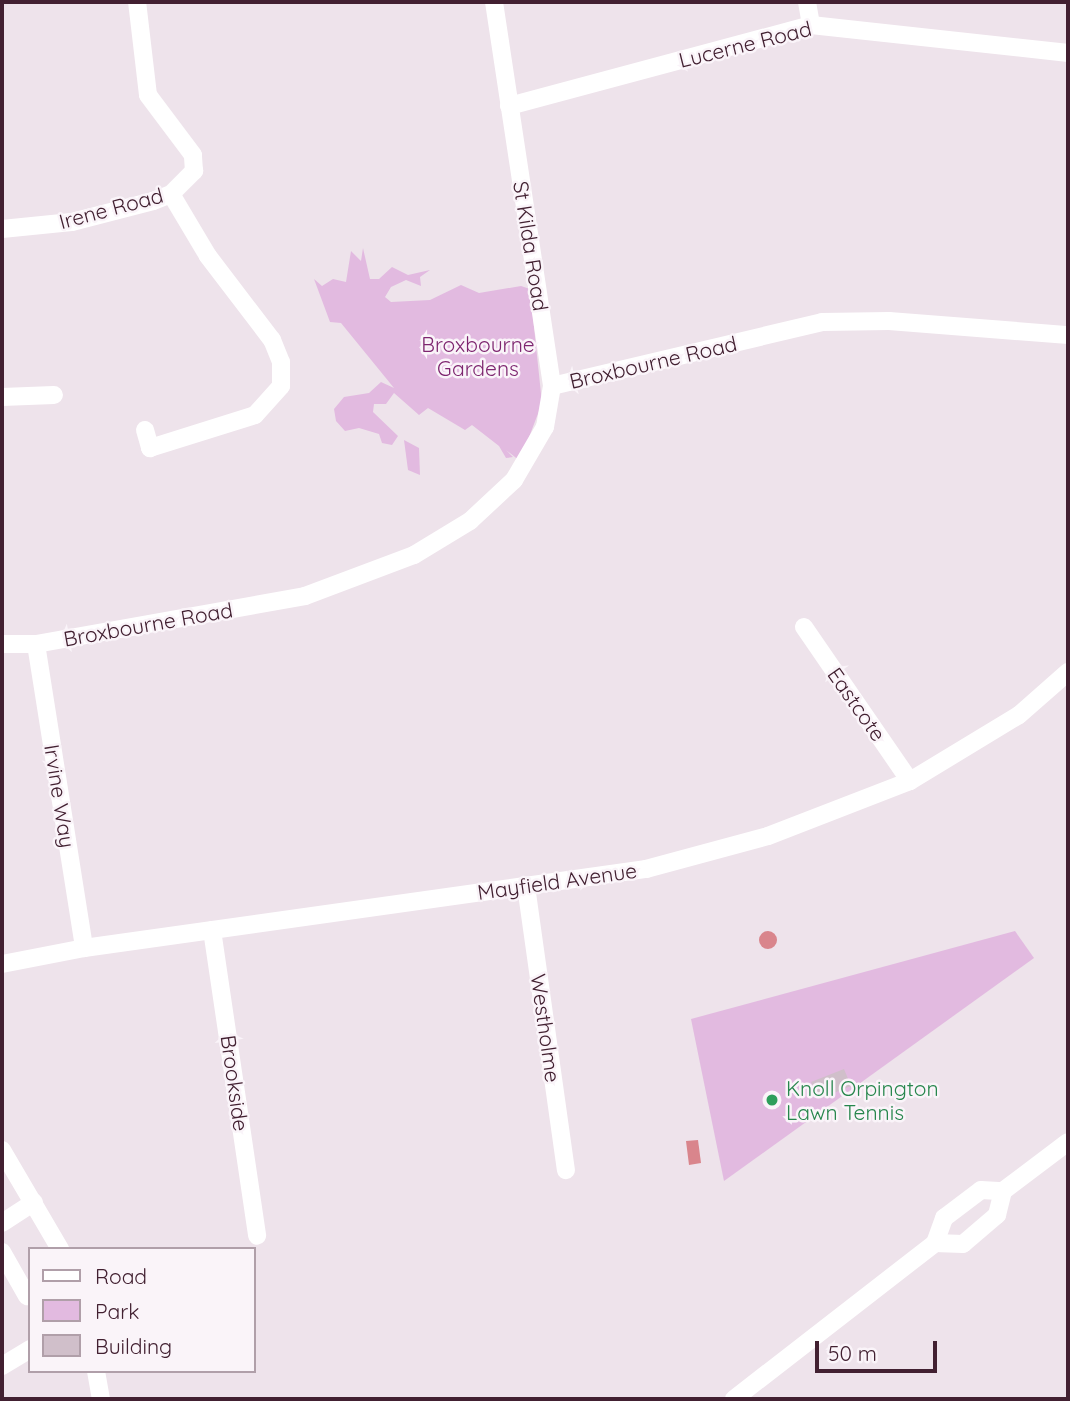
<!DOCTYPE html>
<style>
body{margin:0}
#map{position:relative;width:1070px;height:1401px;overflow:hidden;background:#eee3eb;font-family:Quicksand,sans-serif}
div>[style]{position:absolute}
.green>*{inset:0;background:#e2bae0}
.water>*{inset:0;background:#d9858c}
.round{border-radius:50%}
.building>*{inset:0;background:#d0bfca}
.minor>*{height:18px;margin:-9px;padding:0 9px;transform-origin:9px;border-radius:9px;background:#fff}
.dots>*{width:19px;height:19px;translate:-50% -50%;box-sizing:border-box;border:4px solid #faf4f9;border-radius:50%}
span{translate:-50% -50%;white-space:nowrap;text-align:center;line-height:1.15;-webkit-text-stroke:5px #faf4f9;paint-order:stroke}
.street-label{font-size:21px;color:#422031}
.park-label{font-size:21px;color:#7e2670}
.leisure-label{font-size:21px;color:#27864d}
.left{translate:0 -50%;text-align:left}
.frame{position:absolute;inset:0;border:4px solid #422031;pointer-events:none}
.legend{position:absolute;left:28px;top:1247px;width:228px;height:126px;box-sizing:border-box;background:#faf4f9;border:2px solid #b09fa9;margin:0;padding:9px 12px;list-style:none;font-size:21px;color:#422031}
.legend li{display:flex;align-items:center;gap:14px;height:35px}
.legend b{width:35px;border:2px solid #b09fa9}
.scale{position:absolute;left:815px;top:1341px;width:122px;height:32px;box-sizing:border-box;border:4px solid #422031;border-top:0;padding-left:9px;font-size:21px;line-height:24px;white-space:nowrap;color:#422031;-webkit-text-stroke:5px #faf4f9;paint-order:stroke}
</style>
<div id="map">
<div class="green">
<i style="clip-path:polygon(363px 248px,370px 279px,379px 279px,392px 267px,408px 275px,430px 270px,420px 277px,421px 286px,406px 280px,391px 287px,385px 297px,391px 302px,430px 300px,461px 285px,479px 293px,521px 286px,530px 289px,542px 403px,520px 461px,506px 450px,513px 457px,506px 458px,499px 446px,472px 425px,465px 430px,428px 408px,419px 415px,394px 393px,386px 404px,374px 404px,373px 412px,398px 436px,392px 445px,382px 443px,379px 434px,359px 428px,345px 431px,336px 421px,334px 409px,344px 397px,369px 393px,381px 382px,394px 388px,341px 323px,330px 322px,314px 279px,322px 286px,333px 279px,346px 282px,351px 251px,361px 261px)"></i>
<i style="clip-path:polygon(404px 440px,419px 448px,420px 475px,408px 470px)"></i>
<i style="clip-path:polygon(1015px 931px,1034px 958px,724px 1181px,691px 1019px)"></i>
</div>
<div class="water">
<i class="round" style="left:759px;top:931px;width:18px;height:18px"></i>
<i style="clip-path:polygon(698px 1140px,701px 1163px,689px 1165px,686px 1141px)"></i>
</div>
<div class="building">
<i style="clip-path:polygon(844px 1069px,851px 1086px,819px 1099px,811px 1082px)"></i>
</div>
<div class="minor">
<i style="left:494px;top:2px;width:388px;rotate:81.4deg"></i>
<i style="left:807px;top:2px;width:23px;rotate:80deg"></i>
<i style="left:509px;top:106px;width:313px;rotate:-15deg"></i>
<i style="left:811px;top:25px;width:259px;rotate:6.2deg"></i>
<i style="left:2px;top:229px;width:70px;rotate:-5.7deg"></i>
<i style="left:72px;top:222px;width:84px;rotate:-14.5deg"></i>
<i style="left:153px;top:201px;width:19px;rotate:-21deg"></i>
<i style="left:171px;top:194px;width:33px;rotate:-45deg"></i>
<i style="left:194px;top:171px;width:16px;rotate:-94deg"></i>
<i style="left:193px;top:155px;width:75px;rotate:-126.9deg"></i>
<i style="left:148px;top:95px;width:94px;rotate:-96.7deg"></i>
<i style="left:2px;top:397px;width:52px;rotate:-2.2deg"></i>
<i style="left:145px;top:430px;width:19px;rotate:74deg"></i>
<i style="left:150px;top:448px;width:110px;rotate:-17.4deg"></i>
<i style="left:255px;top:415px;width:39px;rotate:-48deg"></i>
<i style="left:281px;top:386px;width:24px;rotate:-90deg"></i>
<i style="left:281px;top:362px;width:24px;rotate:-112deg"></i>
<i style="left:272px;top:340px;width:106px;rotate:-127.3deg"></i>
<i style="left:208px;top:256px;width:72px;rotate:-120.8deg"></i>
<i style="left:804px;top:627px;width:187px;rotate:55.5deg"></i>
<i style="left:2px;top:644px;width:34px"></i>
<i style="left:36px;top:644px;width:273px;rotate:-10.1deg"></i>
<i style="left:305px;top:596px;width:116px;rotate:-20.6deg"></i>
<i style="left:414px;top:555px;width:66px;rotate:-31.3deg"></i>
<i style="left:470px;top:521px;width:60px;rotate:-43deg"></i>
<i style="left:514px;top:480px;width:61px;rotate:-59.7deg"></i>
<i style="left:545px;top:427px;width:42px;rotate:-80.3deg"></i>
<i style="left:552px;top:386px;width:277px;rotate:-13.3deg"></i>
<i style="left:822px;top:322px;width:67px;rotate:-0.9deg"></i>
<i style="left:889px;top:321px;width:180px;rotate:4.5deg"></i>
<i style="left:36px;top:644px;width:308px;rotate:81deg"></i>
<i style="left:526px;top:886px;width:287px;rotate:82deg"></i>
<i style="left:212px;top:930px;width:309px;rotate:81.6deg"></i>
<i style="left:2px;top:964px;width:84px;rotate:-11deg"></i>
<i style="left:84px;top:948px;width:568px;rotate:-8deg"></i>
<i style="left:646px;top:869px;width:126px;rotate:-15.1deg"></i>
<i style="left:768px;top:836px;width:152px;rotate:-21.2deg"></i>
<i style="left:910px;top:781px;width:127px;rotate:-31.2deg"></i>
<i style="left:1019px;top:715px;width:65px;rotate:-41.3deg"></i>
<i style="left:2px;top:1150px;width:115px;rotate:59.6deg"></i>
<i style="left:2px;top:1223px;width:38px;rotate:-33deg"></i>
<i style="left:935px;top:1243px;width:28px;rotate:2deg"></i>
<i style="left:963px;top:1244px;width:45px;rotate:-40.5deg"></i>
<i style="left:997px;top:1215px;width:25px;rotate:-76deg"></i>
<i style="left:2px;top:1252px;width:51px;rotate:60.4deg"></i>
<i style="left:2px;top:1366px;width:33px;rotate:-31deg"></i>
<i style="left:96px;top:1371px;width:28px;rotate:80deg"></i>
<i style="left:734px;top:1399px;width:254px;rotate:-37.8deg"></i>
<i style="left:935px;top:1243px;width:27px;rotate:-70deg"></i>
<i style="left:944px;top:1218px;width:46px;rotate:-37.1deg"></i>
<i style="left:981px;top:1190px;width:22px;rotate:3deg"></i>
<i style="left:1003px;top:1191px;width:81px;rotate:-37deg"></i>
</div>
<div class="dots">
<i style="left:772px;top:1100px;background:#2e9e5b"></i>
</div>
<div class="street-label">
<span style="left:745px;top:44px;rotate:-14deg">Lucerne Road</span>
<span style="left:111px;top:208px;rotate:-15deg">Irene Road</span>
<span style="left:531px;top:246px;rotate:81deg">St Kilda Road</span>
<span style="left:653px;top:362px;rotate:-13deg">Broxbourne Road</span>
<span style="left:148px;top:624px;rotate:-10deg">Broxbourne Road</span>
<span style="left:857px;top:704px;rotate:55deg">Eastcote</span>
<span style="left:60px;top:796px;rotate:81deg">Irvine Way</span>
<span style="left:557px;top:881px;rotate:-8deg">Mayfield Avenue</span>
<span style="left:546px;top:1028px;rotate:82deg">Westholme</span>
<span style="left:235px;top:1083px;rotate:82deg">Brookside</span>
</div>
<div class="park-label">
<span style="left:478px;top:356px">Broxbourne<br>Gardens</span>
</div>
<div class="leisure-label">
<span class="left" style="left:786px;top:1100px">Knoll Orpington<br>Lawn Tennis</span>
</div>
<div class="frame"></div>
<ul class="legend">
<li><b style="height:9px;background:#fff"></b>Road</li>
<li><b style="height:19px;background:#e2bae0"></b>Park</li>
<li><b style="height:19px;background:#d0bfca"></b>Building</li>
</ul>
<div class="scale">50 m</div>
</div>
